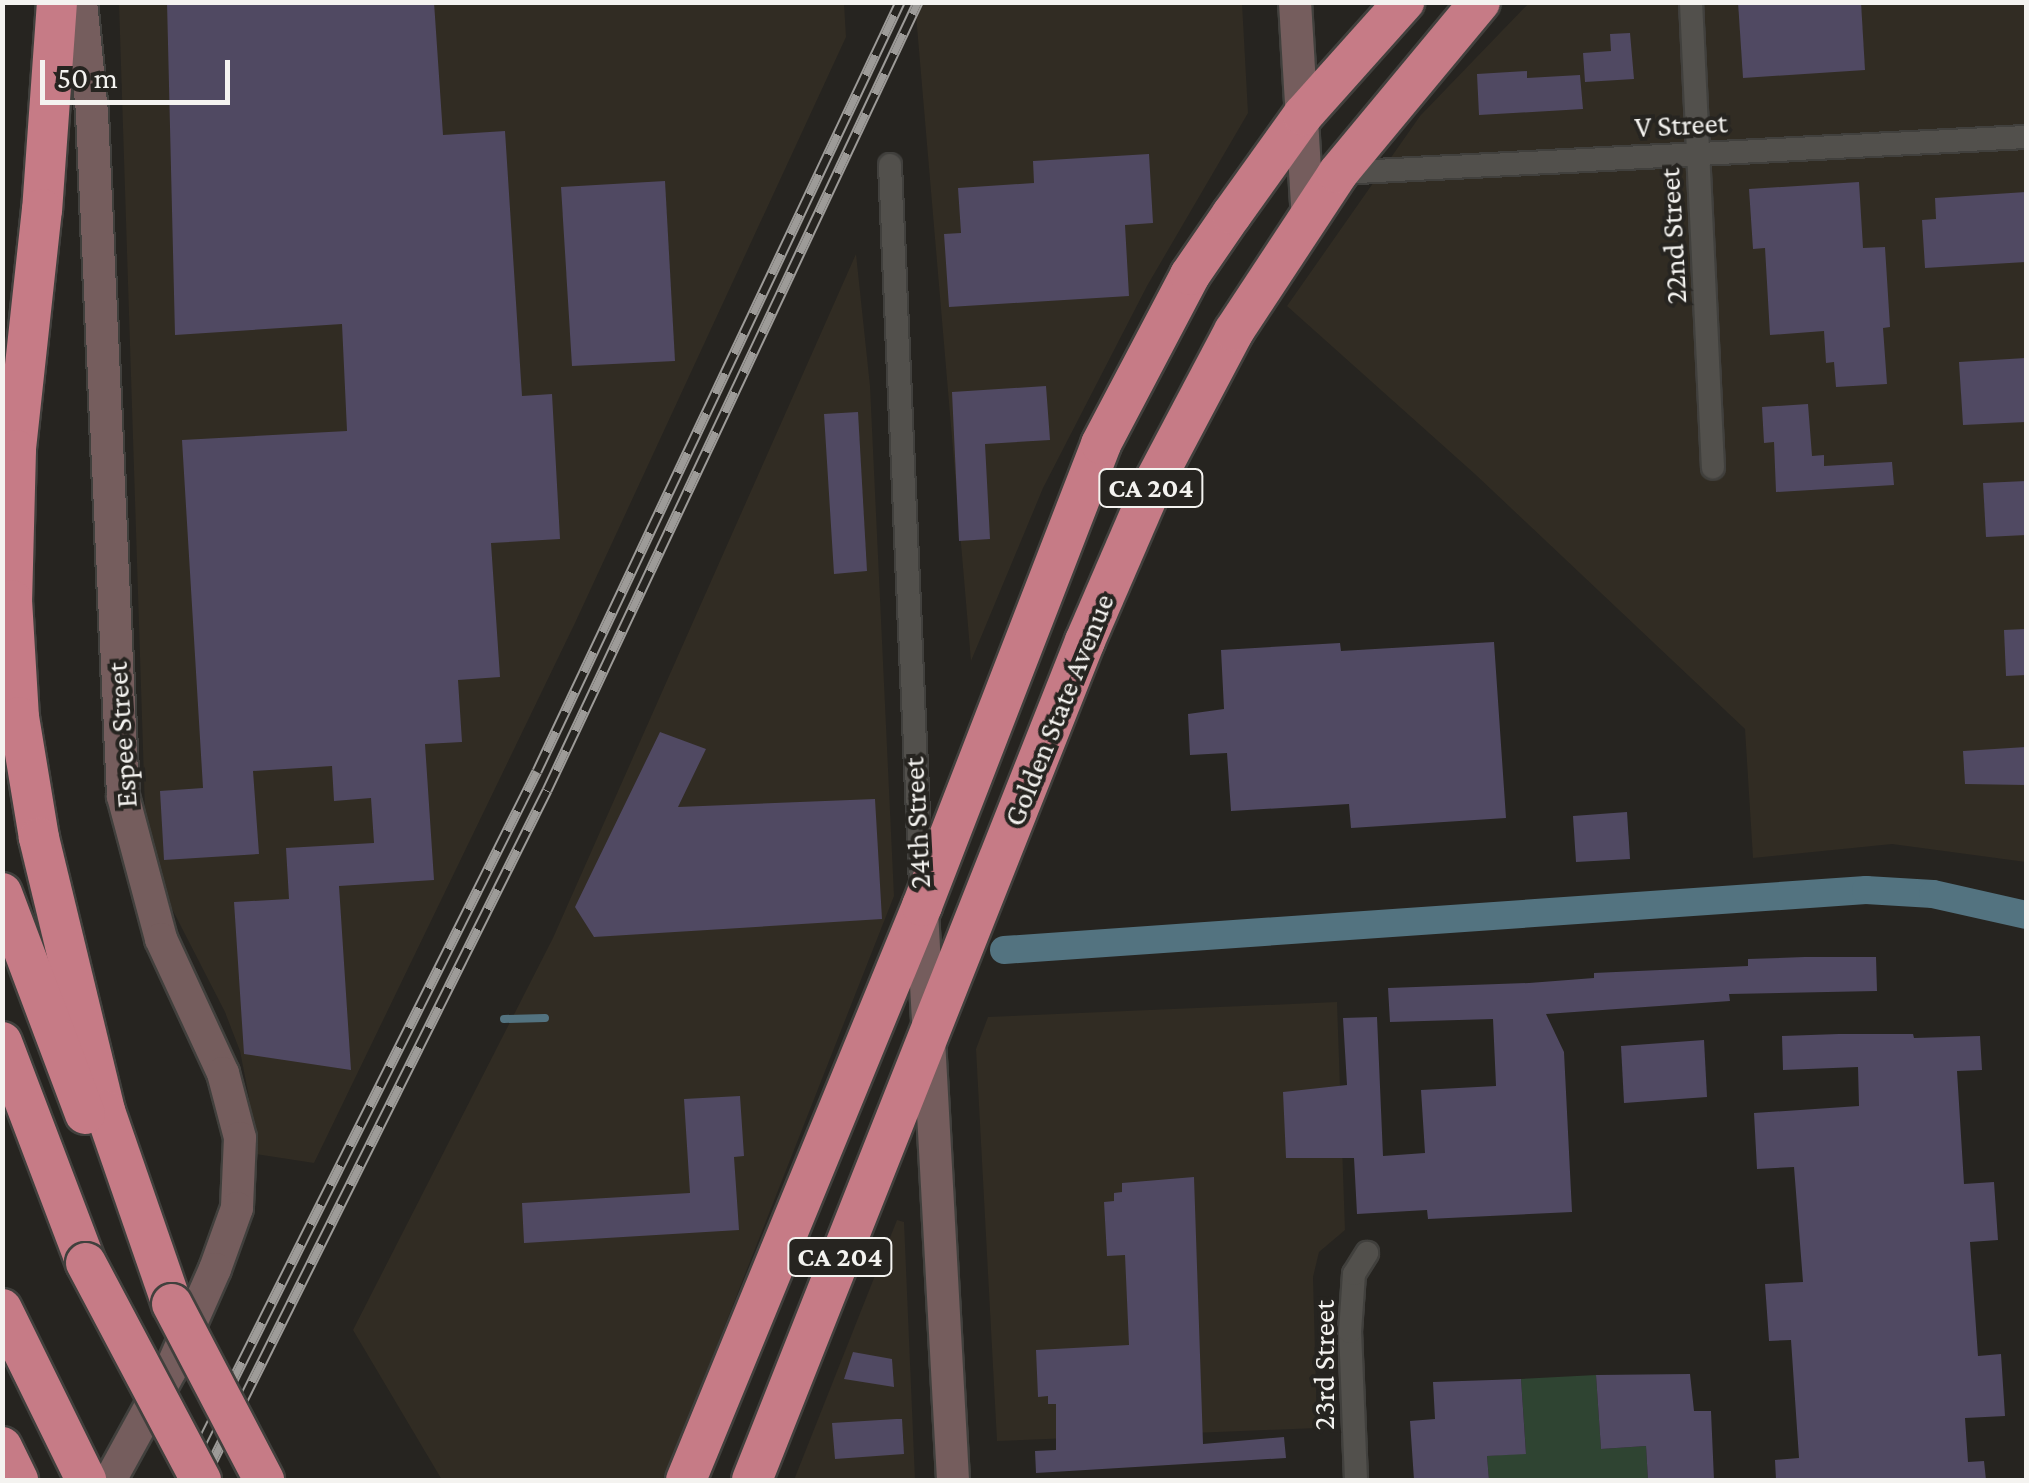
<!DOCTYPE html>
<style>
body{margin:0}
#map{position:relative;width:2029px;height:1483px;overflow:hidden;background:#262420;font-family:"Crimson Pro",serif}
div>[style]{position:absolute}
.built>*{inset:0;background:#312c23}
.green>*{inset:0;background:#2f4432}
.stream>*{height:8px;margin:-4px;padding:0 4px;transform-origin:4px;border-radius:4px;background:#537380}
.canal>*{height:28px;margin:-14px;padding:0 14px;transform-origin:14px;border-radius:14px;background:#537380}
.building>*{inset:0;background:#504962}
.roads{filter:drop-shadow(2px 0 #41403d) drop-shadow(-2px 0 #41403d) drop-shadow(0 2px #41403d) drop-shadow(0 -2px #41403d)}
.street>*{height:22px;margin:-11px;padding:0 11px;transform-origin:11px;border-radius:11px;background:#52504c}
.secondary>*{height:32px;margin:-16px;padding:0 16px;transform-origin:16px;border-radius:16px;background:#755d5d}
.highway>*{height:40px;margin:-20px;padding:0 20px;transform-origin:20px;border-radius:20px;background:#c67b86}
.rail>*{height:11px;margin-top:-5.5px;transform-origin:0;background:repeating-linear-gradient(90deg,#262420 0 22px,#9d9b98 0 44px);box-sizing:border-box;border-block:2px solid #9d9b98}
.bridges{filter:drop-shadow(2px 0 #41403d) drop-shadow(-2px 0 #41403d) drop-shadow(0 2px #41403d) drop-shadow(0 -2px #41403d)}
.highway-bridge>*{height:40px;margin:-20px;padding:0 20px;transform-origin:20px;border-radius:20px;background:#c67b86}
span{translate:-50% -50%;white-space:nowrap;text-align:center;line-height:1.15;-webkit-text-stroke:8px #262420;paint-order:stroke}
.shield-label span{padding:2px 8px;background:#262420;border:2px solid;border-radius:8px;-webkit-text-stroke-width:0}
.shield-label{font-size:28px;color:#f4f3f0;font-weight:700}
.street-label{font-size:30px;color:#f4f3f0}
.frame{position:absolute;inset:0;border:5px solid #f4f3f0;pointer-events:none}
.scale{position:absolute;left:40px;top:60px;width:190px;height:45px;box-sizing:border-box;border:5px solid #f4f3f0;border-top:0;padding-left:12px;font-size:30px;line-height:35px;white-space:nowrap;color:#f4f3f0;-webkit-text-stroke:8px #262420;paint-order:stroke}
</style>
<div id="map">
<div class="built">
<i style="clip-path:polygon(119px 3px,844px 3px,846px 37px,575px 623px,314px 1163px,250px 1153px,249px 1097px,240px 1051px,225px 1012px,169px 903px,141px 872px,154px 854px,145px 811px)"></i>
<i style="clip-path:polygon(915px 3px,1242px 3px,1248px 113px,1147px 286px,1043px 488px,971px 661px)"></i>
<i style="clip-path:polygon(1529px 3px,2026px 3px,2026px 862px,1892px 844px,1753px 858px,1745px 729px,1476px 475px,1287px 306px,1420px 116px)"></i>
<i style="clip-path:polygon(856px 254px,870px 386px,894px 896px,664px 1480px,442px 1480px,353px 1330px,553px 938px)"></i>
<i style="clip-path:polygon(1337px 1002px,1345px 1230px,1319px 1252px,1313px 1277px,1317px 1428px,997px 1441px,976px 1049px,988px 1017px)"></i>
<i style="clip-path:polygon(897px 1220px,904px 1222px,915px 1480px,794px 1480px)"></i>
</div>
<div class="green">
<i style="clip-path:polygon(1596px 1375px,1601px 1449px,1646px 1446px,1648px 1480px,1489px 1480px,1487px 1456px,1526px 1453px,1521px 1379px)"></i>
</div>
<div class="stream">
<i style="left:504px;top:1019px;width:41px;rotate:-1.4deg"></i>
</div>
<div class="canal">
<i style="left:1004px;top:950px;width:864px;rotate:-3.98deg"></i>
<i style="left:1866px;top:890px;width:67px;rotate:3.4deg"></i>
<i style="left:1933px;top:894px;width:95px;rotate:12.7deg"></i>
</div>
<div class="building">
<i style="clip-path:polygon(167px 2px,434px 2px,443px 135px,505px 131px,522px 396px,552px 394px,560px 539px,491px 543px,500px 677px,458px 680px,462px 742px,425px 744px,434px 880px,339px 886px,351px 1070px,244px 1054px,234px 902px,289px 899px,286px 848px,374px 843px,371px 798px,334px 801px,332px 766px,253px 771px,259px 854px,164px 860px,160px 791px,203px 788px,182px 440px,347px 431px,342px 324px,175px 335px)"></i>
<i style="clip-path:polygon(1738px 2px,1861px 2px,1865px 70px,1743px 78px)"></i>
<i style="clip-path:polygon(1630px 33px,1634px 79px,1585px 82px,1583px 53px,1611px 51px,1610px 34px)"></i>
<i style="clip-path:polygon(1527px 71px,1527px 78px,1580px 75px,1583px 109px,1479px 115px,1477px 74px)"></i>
<i style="clip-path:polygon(1149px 154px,1153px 223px,1125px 225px,1129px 296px,949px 307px,944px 234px,961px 233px,958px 188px,1034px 183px,1033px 161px)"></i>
<i style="clip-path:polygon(665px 181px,675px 361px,572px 366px,561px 187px)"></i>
<i style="clip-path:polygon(1859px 182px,1863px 248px,1885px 247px,1890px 327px,1883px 328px,1887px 384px,1836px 387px,1834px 362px,1826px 363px,1824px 331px,1770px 335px,1765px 248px,1753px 249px,1749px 189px)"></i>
<i style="clip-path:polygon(2026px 192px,2026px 262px,1925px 268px,1922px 220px,1936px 219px,1935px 198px)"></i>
<i style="clip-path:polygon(2026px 358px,2026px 422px,1963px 425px,1959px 362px)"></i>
<i style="clip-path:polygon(1046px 386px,1050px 440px,985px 444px,990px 539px,959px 541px,952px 392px)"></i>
<i style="clip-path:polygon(1808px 404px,1812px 456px,1824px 455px,1824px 466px,1892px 462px,1894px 485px,1776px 492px,1774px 442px,1764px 443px,1762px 407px)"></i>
<i style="clip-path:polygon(858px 412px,867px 571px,834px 574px,824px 414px)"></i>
<i style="clip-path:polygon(2026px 481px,2026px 535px,1986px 537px,1983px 483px)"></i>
<i style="clip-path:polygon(2026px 629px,2026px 675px,2006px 676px,2004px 630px)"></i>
<i style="clip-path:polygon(1494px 642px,1506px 818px,1351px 828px,1349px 804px,1231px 811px,1227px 753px,1190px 755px,1188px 714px,1224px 709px,1221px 650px,1340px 643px,1341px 651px)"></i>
<i style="clip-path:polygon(660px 732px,706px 749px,678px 807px,875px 799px,882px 919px,594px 937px,575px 907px)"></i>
<i style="clip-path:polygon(2026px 747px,2026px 785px,1965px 784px,1963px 751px)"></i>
<i style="clip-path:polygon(1627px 812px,1630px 859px,1576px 862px,1573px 816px)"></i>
<i style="clip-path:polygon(1805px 957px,1876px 957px,1877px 991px,1729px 994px,1730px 1001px,1546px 1014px,1564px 1052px,1572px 1212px,1428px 1219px,1427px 1210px,1357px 1214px,1354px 1158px,1286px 1158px,1283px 1092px,1347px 1085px,1343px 1018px,1377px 1017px,1383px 1156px,1425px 1153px,1421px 1090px,1496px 1086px,1493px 1019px,1390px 1022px,1388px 988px,1529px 983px,1594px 978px,1594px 973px,1748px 966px,1748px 959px)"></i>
<i style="clip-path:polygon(1839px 1034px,1913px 1034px,1914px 1038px,1980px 1036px,1982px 1070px,1957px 1071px,1964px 1184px,1994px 1182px,1998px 1240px,1970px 1242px,1978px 1356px,2001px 1354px,2005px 1416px,1965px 1418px,1968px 1462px,1984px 1461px,1986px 1480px,1776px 1480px,1775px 1460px,1799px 1458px,1791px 1340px,1769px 1341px,1765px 1284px,1803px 1282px,1794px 1167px,1757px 1169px,1754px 1113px,1859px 1106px,1858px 1067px,1783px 1070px,1782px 1036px)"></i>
<i style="clip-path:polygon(1704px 1040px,1707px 1097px,1624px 1103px,1621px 1046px)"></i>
<i style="clip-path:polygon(740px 1096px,744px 1156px,734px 1157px,739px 1230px,524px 1243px,522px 1203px,690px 1193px,684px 1099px)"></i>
<i style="clip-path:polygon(1194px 1177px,1203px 1444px,1284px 1437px,1286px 1458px,1036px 1473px,1035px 1451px,1056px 1450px,1056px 1404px,1048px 1404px,1048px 1396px,1038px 1397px,1036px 1350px,1129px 1345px,1125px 1255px,1107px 1256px,1104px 1202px,1114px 1201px,1114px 1193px,1122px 1192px,1122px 1183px)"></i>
<i style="clip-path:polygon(853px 1352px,892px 1359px,894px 1387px,844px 1379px)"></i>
<i style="clip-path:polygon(1690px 1374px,1694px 1411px,1711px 1411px,1714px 1480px,1648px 1480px,1646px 1446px,1601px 1449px,1596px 1375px)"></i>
<i style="clip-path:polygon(1521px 1379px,1526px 1454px,1487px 1456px,1489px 1480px,1414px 1480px,1410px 1421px,1435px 1419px,1433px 1382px)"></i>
<i style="clip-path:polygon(896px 1419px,902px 1419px,904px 1454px,835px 1459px,832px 1423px)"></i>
</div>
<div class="roads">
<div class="street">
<i style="left:1691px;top:2px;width:466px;rotate:87.3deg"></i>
<i style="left:890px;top:165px;width:721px;rotate:87.53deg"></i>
<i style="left:1338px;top:173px;width:689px;rotate:-3deg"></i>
<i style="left:1356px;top:1480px;width:148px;rotate:-92.3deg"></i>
<i style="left:1350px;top:1332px;width:58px;rotate:-86.1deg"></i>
<i style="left:1354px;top:1274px;width:25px;rotate:-58deg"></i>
</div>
<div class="secondary">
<i style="left:81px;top:2px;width:112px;rotate:84.3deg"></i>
<i style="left:92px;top:113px;width:684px;rotate:87.4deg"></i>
<i style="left:123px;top:796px;width:148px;rotate:75.1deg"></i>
<i style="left:161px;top:939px;width:148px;rotate:65.2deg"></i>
<i style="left:223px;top:1073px;width:67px;rotate:75.3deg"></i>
<i style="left:240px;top:1138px;width:70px;rotate:92.5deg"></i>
<i style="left:237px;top:1208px;width:65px;rotate:109.8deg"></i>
<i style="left:215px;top:1269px;width:111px;rotate:113.8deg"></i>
<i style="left:170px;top:1371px;width:124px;rotate:118.8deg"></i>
<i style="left:1295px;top:2px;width:218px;rotate:86.6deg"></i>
<i style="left:922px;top:911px;width:570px;rotate:86.88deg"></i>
</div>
<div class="highway">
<i style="left:57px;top:2px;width:208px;rotate:94.1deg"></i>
<i style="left:42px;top:209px;width:242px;rotate:96.2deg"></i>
<i style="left:16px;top:450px;width:150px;rotate:91.5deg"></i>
<i style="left:12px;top:600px;width:117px;rotate:86.6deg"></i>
<i style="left:19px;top:717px;width:123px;rotate:80.6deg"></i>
<i style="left:39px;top:838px;width:281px;rotate:76.4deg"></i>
<i style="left:105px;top:1111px;width:204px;rotate:70.9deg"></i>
<i style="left:2px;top:893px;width:236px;rotate:69.4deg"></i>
<i style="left:2px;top:1042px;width:236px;rotate:69.2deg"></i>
<i style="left:2px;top:1309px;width:191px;rotate:63.8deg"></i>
<i style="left:2px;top:1447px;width:37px;rotate:64deg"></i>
<i style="left:686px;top:1480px;width:621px;rotate:-67.65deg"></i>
<i style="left:922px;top:906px;width:495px;rotate:-68.8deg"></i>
<i style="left:1101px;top:444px;width:191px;rotate:-62.2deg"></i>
<i style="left:1190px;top:275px;width:74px;rotate:-55.5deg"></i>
<i style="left:1232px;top:214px;width:122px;rotate:-54.4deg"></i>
<i style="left:1303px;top:115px;width:152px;rotate:-48.2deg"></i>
<i style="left:752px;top:1480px;width:903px;rotate:-68.35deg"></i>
<i style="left:1085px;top:641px;width:169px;rotate:-66.6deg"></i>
<i style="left:1152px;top:486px;width:175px;rotate:-62.1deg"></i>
<i style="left:1234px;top:331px;width:189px;rotate:-56.6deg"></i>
<i style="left:1338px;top:173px;width:222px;rotate:-50.3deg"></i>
</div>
</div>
<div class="rail">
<i style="left:183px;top:1480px;width:792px;rotate:-63.47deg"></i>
<i style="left:537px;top:771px;width:850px;rotate:-64.73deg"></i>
<i style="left:203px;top:1480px;width:771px;rotate:-63.5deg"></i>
<i style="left:547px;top:790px;width:871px;rotate:-64.79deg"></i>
</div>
<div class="bridges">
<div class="highway-bridge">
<i style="left:86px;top:1263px;width:246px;rotate:62.1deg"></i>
<i style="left:172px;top:1304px;width:199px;rotate:62.4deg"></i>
</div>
</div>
<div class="shield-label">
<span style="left:1151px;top:488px">CA 204</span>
<span style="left:840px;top:1257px">CA 204</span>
</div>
<div class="street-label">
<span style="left:1681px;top:125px;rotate:-3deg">V Street</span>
<span style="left:1673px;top:236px;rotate:-93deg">22nd Street</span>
<span style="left:1059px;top:710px;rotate:-68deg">Golden State Avenue</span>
<span style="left:122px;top:735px;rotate:-94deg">Espee Street</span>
<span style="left:917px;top:823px;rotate:-93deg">24th Street</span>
<span style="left:1324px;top:1365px;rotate:-90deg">23rd Street</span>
</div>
<div class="frame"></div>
<div class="scale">50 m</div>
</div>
